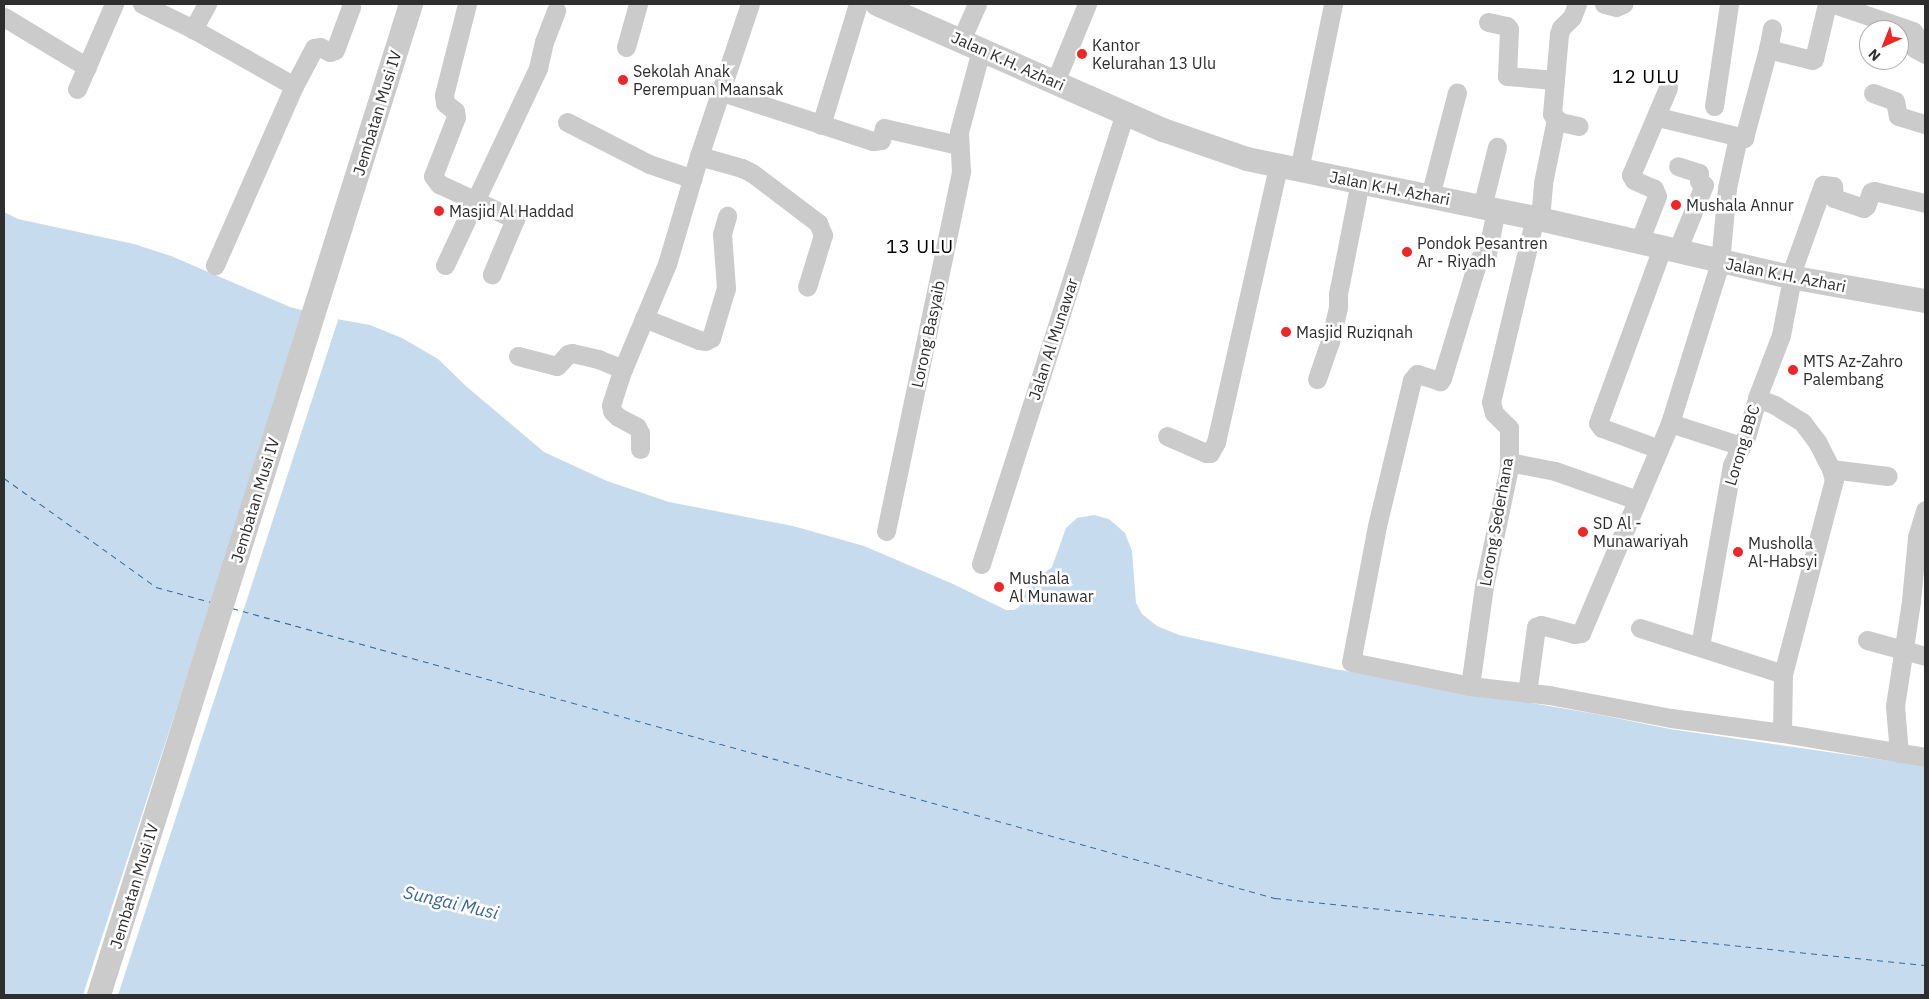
<!DOCTYPE html>
<style>
body{margin:0}
#map{position:relative;width:1929px;height:999px;overflow:hidden;background:#fff;font-family:"IBM Plex Sans",sans-serif}
div>[style]{position:absolute}
.water>*{inset:0;background:#c6dbed}
.pier>*{inset:0;background:#fff}
.ferry>*{height:1px;margin-top:-0.5px;transform-origin:0;background:repeating-linear-gradient(90deg,#386994 0 6px,transparent 0 11px)}
.minor>*{height:19px;margin:-9.5px;padding:0 9.5px;transform-origin:9.5px;border-radius:9.5px;background:#cbcbcb}
.tertiary>*{height:24px;margin:-12px;padding:0 12px;transform-origin:12px;border-radius:12px;background:#cbcbcb}
.dots>*{width:14px;height:14px;translate:-50% -50%;box-sizing:border-box;border:2px solid #fff;border-radius:50%}
span{translate:-50% -50%;white-space:nowrap;text-align:center;line-height:1.15;-webkit-text-stroke:5px #fff;paint-order:stroke}
.poi-label{font-size:16px;color:#2e2e2e}
.left{translate:0 -50%;text-align:left}
.street-label{font-size:16px;color:#2e2e2e}
.water-label{font-size:18px;color:#386994;font-style:italic}
.quarter-label{font-size:19px;color:#000;letter-spacing:1px}
.frame{position:absolute;inset:0;border:5px solid #2e2e2e;pointer-events:none}
.north{position:absolute;left:1859px;top:20px;width:50px;height:50px;box-sizing:border-box;background:#fff;border:1px solid #ababab;border-radius:50%;rotate:224deg;font-size:14px;font-weight:700;line-height:20px;text-align:center;color:#2e2e2e}
.north::after{content:'';display:block;margin:auto;width:18px;height:22px;background:#ed2727;clip-path:polygon(50% 0,100% 100%,50% 72%,0 100%)}
</style>
<div id="map">
<div class="water">
<i style="clip-path:polygon(4px 212px,18px 219px,134px 244px,171px 256px,290px 307px,331px 318px,370px 325px,402px 338px,438px 359px,467px 387px,544px 452px,607px 481px,669px 502px,793px 526px,864px 546px,953px 584px,1006px 610px,1014px 610px,1019px 607px,1028px 586px,1052px 567px,1066px 528px,1077px 518px,1094px 515px,1109px 519px,1125px 533px,1132px 551px,1136px 603px,1142px 614px,1157px 626px,1179px 635px,1334px 669px,1596px 714px,1670px 729px,1925px 766px,1925px 995px,4px 995px)"></i>
</div>
<div class="pier">
<i style="clip-path:polygon(307px 309px,339px 317px,118px 995px,83px 995px)"></i>
</div>
<div class="ferry">
<i style="left:4px;top:478px;width:187px;rotate:35.6deg"></i>
<i style="left:156px;top:587px;width:57px;rotate:15.3deg"></i>
<i style="left:232px;top:608px;width:1083px;rotate:15.54deg"></i>
<i style="left:1275px;top:898px;width:653px;rotate:5.89deg"></i>
</div>
<div class="minor">
<i style="left:142px;top:4px;width:57px;rotate:26.1deg"></i>
<i style="left:207px;top:4px;width:29px;rotate:119deg"></i>
<i style="left:193px;top:29px;width:116px;rotate:29.4deg"></i>
<i style="left:294px;top:86px;width:196px;rotate:113.8deg"></i>
<i style="left:467px;top:4px;width:94px;rotate:104.2deg"></i>
<i style="left:444px;top:95px;width:8px;rotate:83deg"></i>
<i style="left:445px;top:103px;width:13px;rotate:39deg"></i>
<i style="left:455px;top:111px;width:6px;rotate:81deg"></i>
<i style="left:456px;top:117px;width:63px;rotate:111.3deg"></i>
<i style="left:433px;top:176px;width:10px;rotate:53deg"></i>
<i style="left:439px;top:184px;width:84px;rotate:24.7deg"></i>
<i style="left:515px;top:219px;width:60px;rotate:112.7deg"></i>
<i style="left:1577px;top:4px;width:14px;rotate:111deg"></i>
<i style="left:1572px;top:17px;width:16px;rotate:135deg"></i>
<i style="left:1561px;top:28px;width:6px;rotate:108deg"></i>
<i style="left:1559px;top:34px;width:80px;rotate:95deg"></i>
<i style="left:1552px;top:114px;width:11px;rotate:45deg"></i>
<i style="left:1560px;top:122px;width:19px;rotate:12deg"></i>
<i style="left:1604px;top:4px;width:12px;rotate:14deg"></i>
<i style="left:1616px;top:7px;width:8px;rotate:-23deg"></i>
<i style="left:1834px;top:4px;width:83px;rotate:18.9deg"></i>
<i style="left:1913px;top:31px;width:7px;rotate:56deg"></i>
<i style="left:1917px;top:37px;width:11px;rotate:105deg"></i>
<i style="left:1914px;top:48px;width:13px;rotate:29deg"></i>
<i style="left:4px;top:17px;width:97px;rotate:31.1deg"></i>
<i style="left:1488px;top:22px;width:19px;rotate:12deg"></i>
<i style="left:1507px;top:26px;width:4px;rotate:56deg"></i>
<i style="left:1509px;top:29px;width:47px;rotate:92.4deg"></i>
<i style="left:1507px;top:76px;width:48px;rotate:4.8deg"></i>
<i style="left:961px;top:40px;width:39px;rotate:-66deg"></i>
<i style="left:626px;top:47px;width:45px;rotate:-74.4deg"></i>
<i style="left:1768px;top:49px;width:21px;rotate:-79deg"></i>
<i style="left:1055px;top:82px;width:84px;rotate:-67.7deg"></i>
<i style="left:294px;top:86px;width:43px;rotate:-62.2deg"></i>
<i style="left:314px;top:48px;width:6px;rotate:-9deg"></i>
<i style="left:320px;top:47px;width:11px;rotate:27deg"></i>
<i style="left:330px;top:52px;width:5px;rotate:-22deg"></i>
<i style="left:335px;top:50px;width:46px;rotate:-69.6deg"></i>
<i style="left:77px;top:89px;width:93px;rotate:-66.5deg"></i>
<i style="left:722px;top:92px;width:159px;rotate:18deg"></i>
<i style="left:873px;top:141px;width:8px;rotate:-7deg"></i>
<i style="left:881px;top:140px;width:12px;rotate:-76deg"></i>
<i style="left:884px;top:128px;width:76px;rotate:12.9deg"></i>
<i style="left:1873px;top:93px;width:23px;rotate:20deg"></i>
<i style="left:1895px;top:101px;width:15px;rotate:79deg"></i>
<i style="left:1898px;top:116px;width:28px;rotate:17deg"></i>
<i style="left:1714px;top:106px;width:103px;rotate:-81.6deg"></i>
<i style="left:1658px;top:117px;width:89px;rotate:13.7deg"></i>
<i style="left:1744px;top:138px;width:92px;rotate:-74.9deg"></i>
<i style="left:1768px;top:49px;width:45px;rotate:14deg"></i>
<i style="left:1812px;top:60px;width:2px;rotate:-27deg"></i>
<i style="left:1814px;top:59px;width:57px;rotate:-76.7deg"></i>
<i style="left:567px;top:122px;width:92px;rotate:27.1deg"></i>
<i style="left:649px;top:164px;width:46px;rotate:18.8deg"></i>
<i style="left:821px;top:125px;width:127px;rotate:-73deg"></i>
<i style="left:699px;top:156px;width:45px;rotate:15.6deg"></i>
<i style="left:742px;top:168px;width:11px;rotate:27deg"></i>
<i style="left:752px;top:173px;width:83px;rotate:37.1deg"></i>
<i style="left:818px;top:223px;width:13px;rotate:67deg"></i>
<i style="left:823px;top:235px;width:54px;rotate:107.1deg"></i>
<i style="left:1299px;top:170px;width:169px;rotate:-78.4deg"></i>
<i style="left:1430px;top:196px;width:107px;rotate:-75.4deg"></i>
<i style="left:1482px;top:207px;width:62px;rotate:-76deg"></i>
<i style="left:1496px;top:210px;width:45px;rotate:101.6deg"></i>
<i style="left:1487px;top:254px;width:9px;rotate:148deg"></i>
<i style="left:1479px;top:259px;width:15px;rotate:110deg"></i>
<i style="left:1474px;top:273px;width:110px;rotate:106.9deg"></i>
<i style="left:1442px;top:378px;width:4px;rotate:124deg"></i>
<i style="left:1440px;top:381px;width:24px;rotate:-163deg"></i>
<i style="left:1417px;top:374px;width:8px;rotate:130deg"></i>
<i style="left:1412px;top:380px;width:150px;rotate:103.5deg"></i>
<i style="left:1377px;top:526px;width:138px;rotate:100.8deg"></i>
<i style="left:1351px;top:662px;width:121px;rotate:11.4deg"></i>
<i style="left:1470px;top:686px;width:80px;rotate:6.5deg"></i>
<i style="left:1549px;top:695px;width:124px;rotate:10.7deg"></i>
<i style="left:1671px;top:718px;width:112px;rotate:7.7deg"></i>
<i style="left:1540px;top:219px;width:36px;rotate:-85deg"></i>
<i style="left:1543px;top:183px;width:65px;rotate:-78.5deg"></i>
<i style="left:1639px;top:242px;width:49px;rotate:-68.6deg"></i>
<i style="left:1657px;top:196px;width:8px;rotate:-113deg"></i>
<i style="left:1654px;top:189px;width:22px;rotate:-156deg"></i>
<i style="left:1634px;top:180px;width:6px;rotate:-121deg"></i>
<i style="left:1631px;top:175px;width:95px;rotate:-67deg"></i>
<i style="left:1677px;top:251px;width:71px;rotate:-67.8deg"></i>
<i style="left:1704px;top:185px;width:6px;rotate:-141deg"></i>
<i style="left:1699px;top:181px;width:8px;rotate:-90deg"></i>
<i style="left:1699px;top:173px;width:22px;rotate:-162deg"></i>
<i style="left:445px;top:265px;width:218px;rotate:-64.7deg"></i>
<i style="left:538px;top:68px;width:27px;rotate:-77deg"></i>
<i style="left:544px;top:42px;width:34px;rotate:-69deg"></i>
<i style="left:1790px;top:277px;width:98px;rotate:-70.3deg"></i>
<i style="left:1823px;top:185px;width:10px;rotate:6deg"></i>
<i style="left:1833px;top:186px;width:12px;rotate:85deg"></i>
<i style="left:1834px;top:198px;width:31px;rotate:19deg"></i>
<i style="left:1863px;top:208px;width:4px;rotate:-34deg"></i>
<i style="left:1866px;top:206px;width:15px;rotate:-70deg"></i>
<i style="left:1871px;top:192px;width:3px;rotate:-18deg"></i>
<i style="left:1874px;top:191px;width:52px;rotate:13.2deg"></i>
<i style="left:644px;top:318px;width:59px;rotate:21.8deg"></i>
<i style="left:699px;top:340px;width:6px;rotate:9deg"></i>
<i style="left:705px;top:341px;width:7px;rotate:-27deg"></i>
<i style="left:711px;top:338px;width:52px;rotate:-73.3deg"></i>
<i style="left:726px;top:288px;width:54px;rotate:-94.2deg"></i>
<i style="left:722px;top:234px;width:19px;rotate:-74deg"></i>
<i style="left:518px;top:356px;width:40px;rotate:14.4deg"></i>
<i style="left:557px;top:366px;width:16px;rotate:-47deg"></i>
<i style="left:568px;top:354px;width:4px;rotate:-14deg"></i>
<i style="left:572px;top:353px;width:27px;rotate:13deg"></i>
<i style="left:598px;top:359px;width:27px;rotate:22deg"></i>
<i style="left:1317px;top:379px;width:39px;rotate:-71deg"></i>
<i style="left:1330px;top:342px;width:36px;rotate:-77deg"></i>
<i style="left:1338px;top:307px;width:13px;rotate:-90deg"></i>
<i style="left:1338px;top:294px;width:114px;rotate:-78.9deg"></i>
<i style="left:1670px;top:423px;width:75px;rotate:17.9deg"></i>
<i style="left:1167px;top:436px;width:43px;rotate:23.6deg"></i>
<i style="left:1206px;top:453px;width:4px"></i>
<i style="left:1210px;top:453px;width:13px;rotate:-61deg"></i>
<i style="left:1216px;top:442px;width:282px;rotate:-77.3deg"></i>
<i style="left:640px;top:449px;width:16px;rotate:-90deg"></i>
<i style="left:640px;top:433px;width:7px;rotate:-117deg"></i>
<i style="left:637px;top:427px;width:21px;rotate:-152deg"></i>
<i style="left:618px;top:417px;width:8px;rotate:-135deg"></i>
<i style="left:612px;top:411px;width:6px;rotate:-99deg"></i>
<i style="left:611px;top:405px;width:38px;rotate:-72deg"></i>
<i style="left:623px;top:369px;width:114px;rotate:-67.3deg"></i>
<i style="left:667px;top:264px;width:113px;rotate:-73.5deg"></i>
<i style="left:699px;top:156px;width:160px;rotate:-71.5deg"></i>
<i style="left:1659px;top:449px;width:61px;rotate:-159.8deg"></i>
<i style="left:1602px;top:428px;width:6px;rotate:-129deg"></i>
<i style="left:1598px;top:423px;width:186px;rotate:-69.9deg"></i>
<i style="left:1509px;top:462px;width:47px;rotate:11.1deg"></i>
<i style="left:1555px;top:471px;width:87px;rotate:19.5deg"></i>
<i style="left:1831px;top:469px;width:57px;rotate:7deg"></i>
<i style="left:886px;top:531px;width:368px;rotate:-78.2deg"></i>
<i style="left:961px;top:171px;width:39px;rotate:-93deg"></i>
<i style="left:959px;top:132px;width:85px;rotate:-75deg"></i>
<i style="left:981px;top:564px;width:473px;rotate:-72.3deg"></i>
<i style="left:1640px;top:628px;width:150px;rotate:17.8deg"></i>
<i style="left:1783px;top:674px;width:201px;rotate:-75.3deg"></i>
<i style="left:1834px;top:480px;width:11px;rotate:-105deg"></i>
<i style="left:1831px;top:469px;width:29px;rotate:-117deg"></i>
<i style="left:1818px;top:443px;width:26px;rotate:-127deg"></i>
<i style="left:1802px;top:422px;width:32px;rotate:-148deg"></i>
<i style="left:1775px;top:405px;width:19px;rotate:-159deg"></i>
<i style="left:1867px;top:640px;width:60px;rotate:15.4deg"></i>
<i style="left:1700px;top:646px;width:184px;rotate:-80deg"></i>
<i style="left:1732px;top:465px;width:34px;rotate:-64deg"></i>
<i style="left:1747px;top:434px;width:37px;rotate:-74deg"></i>
<i style="left:1757px;top:398px;width:67px;rotate:-69.1deg"></i>
<i style="left:1781px;top:335px;width:58px;rotate:-79.1deg"></i>
<i style="left:1783px;top:674px;width:59px;rotate:91deg"></i>
<i style="left:1782px;top:733px;width:145px;rotate:9.5deg"></i>
<i style="left:1470px;top:686px;width:101px;rotate:-82deg"></i>
<i style="left:1484px;top:586px;width:122px;rotate:-78.1deg"></i>
<i style="left:1509px;top:467px;width:39px;rotate:-90deg"></i>
<i style="left:1509px;top:428px;width:21px;rotate:-135deg"></i>
<i style="left:1494px;top:413px;width:11px;rotate:-105deg"></i>
<i style="left:1491px;top:402px;width:189px;rotate:-76.6deg"></i>
<i style="left:1527px;top:693px;width:67px;rotate:-82.2deg"></i>
<i style="left:1536px;top:627px;width:5px;rotate:-22deg"></i>
<i style="left:1541px;top:625px;width:34px;rotate:15deg"></i>
<i style="left:1574px;top:634px;width:7px;rotate:-8deg"></i>
<i style="left:1581px;top:633px;width:228px;rotate:-67deg"></i>
<i style="left:1670px;top:423px;width:169px;rotate:-72.7deg"></i>
<i style="left:1720px;top:262px;width:74px;rotate:-84.6deg"></i>
<i style="left:1727px;top:188px;width:52px;rotate:-77.8deg"></i>
<i style="left:1899px;top:753px;width:47px;rotate:-94.9deg"></i>
<i style="left:1895px;top:706px;width:106px;rotate:-81.3deg"></i>
<i style="left:1911px;top:601px;width:64px;rotate:-84.6deg"></i>
<i style="left:1917px;top:537px;width:28px;rotate:-73deg"></i>
</div>
<div class="tertiary">
<i style="left:877px;top:4px;width:313px;rotate:23.8deg"></i>
<i style="left:1163px;top:130px;width:89px;rotate:19deg"></i>
<i style="left:1247px;top:159px;width:294px;rotate:11.6deg"></i>
<i style="left:1535px;top:218px;width:262px;rotate:13deg"></i>
<i style="left:1790px;top:277px;width:137px;rotate:10.1deg"></i>
<i style="left:99px;top:995px;width:1039px;rotate:-72.52deg"></i>
</div>
<div class="dots">
<i style="left:1082px;top:54px;background:#ed2727"></i>
<i style="left:623px;top:80px;background:#ed2727"></i>
<i style="left:1676px;top:205px;background:#ed2727"></i>
<i style="left:439px;top:211px;background:#ed2727"></i>
<i style="left:1407px;top:252px;background:#ed2727"></i>
<i style="left:1286px;top:332px;background:#ed2727"></i>
<i style="left:1793px;top:370px;background:#ed2727"></i>
<i style="left:1583px;top:532px;background:#ed2727"></i>
<i style="left:1738px;top:552px;background:#ed2727"></i>
<i style="left:999px;top:587px;background:#ed2727"></i>
</div>
<div class="poi-label">
<span class="left" style="left:1092px;top:54px">Kantor<br>Kelurahan 13 Ulu</span>
<span class="left" style="left:633px;top:80px">Sekolah Anak<br>Perempuan Maansak</span>
<span class="left" style="left:1686px;top:205px">Mushala Annur</span>
<span class="left" style="left:449px;top:211px">Masjid Al Haddad</span>
<span class="left" style="left:1417px;top:252px">Pondok Pesantren<br>Ar - Riyadh</span>
<span class="left" style="left:1296px;top:332px">Masjid Ruziqnah</span>
<span class="left" style="left:1803px;top:370px">MTS Az-Zahro<br>Palembang</span>
<span class="left" style="left:1593px;top:532px">SD Al -<br>Munawariyah</span>
<span class="left" style="left:1748px;top:552px">Musholla<br>Al-Habsyi</span>
<span class="left" style="left:1009px;top:587px">Mushala<br>Al Munawar</span>
</div>
<div class="street-label">
<span style="left:1008px;top:61px;rotate:24deg">Jalan K.H. Azhari</span>
<span style="left:377px;top:113px;rotate:-73deg">Jembatan Musi IV</span>
<span style="left:1390px;top:188px;rotate:11deg">Jalan K.H. Azhari</span>
<span style="left:1786px;top:275px;rotate:11deg">Jalan K.H. Azhari</span>
<span style="left:928px;top:334px;rotate:-78deg">Lorong Basyaib</span>
<span style="left:1053px;top:339px;rotate:-72deg">Jalan Al Munawar</span>
<span style="left:1742px;top:445px;rotate:-73deg">Lorong BBC</span>
<span style="left:255px;top:500px;rotate:-73deg">Jembatan Musi IV</span>
<span style="left:1496px;top:522px;rotate:-80deg">Lorong Sederhana</span>
<span style="left:134px;top:886px;rotate:-73deg">Jembatan Musi IV</span>
</div>
<div class="water-label">
<span style="left:451px;top:903px;rotate:13deg">Sungai Musi</span>
</div>
<div class="quarter-label">
<span style="left:1646px;top:77px">12 ULU</span>
<span style="left:920px;top:247px">13 ULU</span>
</div>
<div class="frame"></div>
<div class="north">N</div>
</div>
